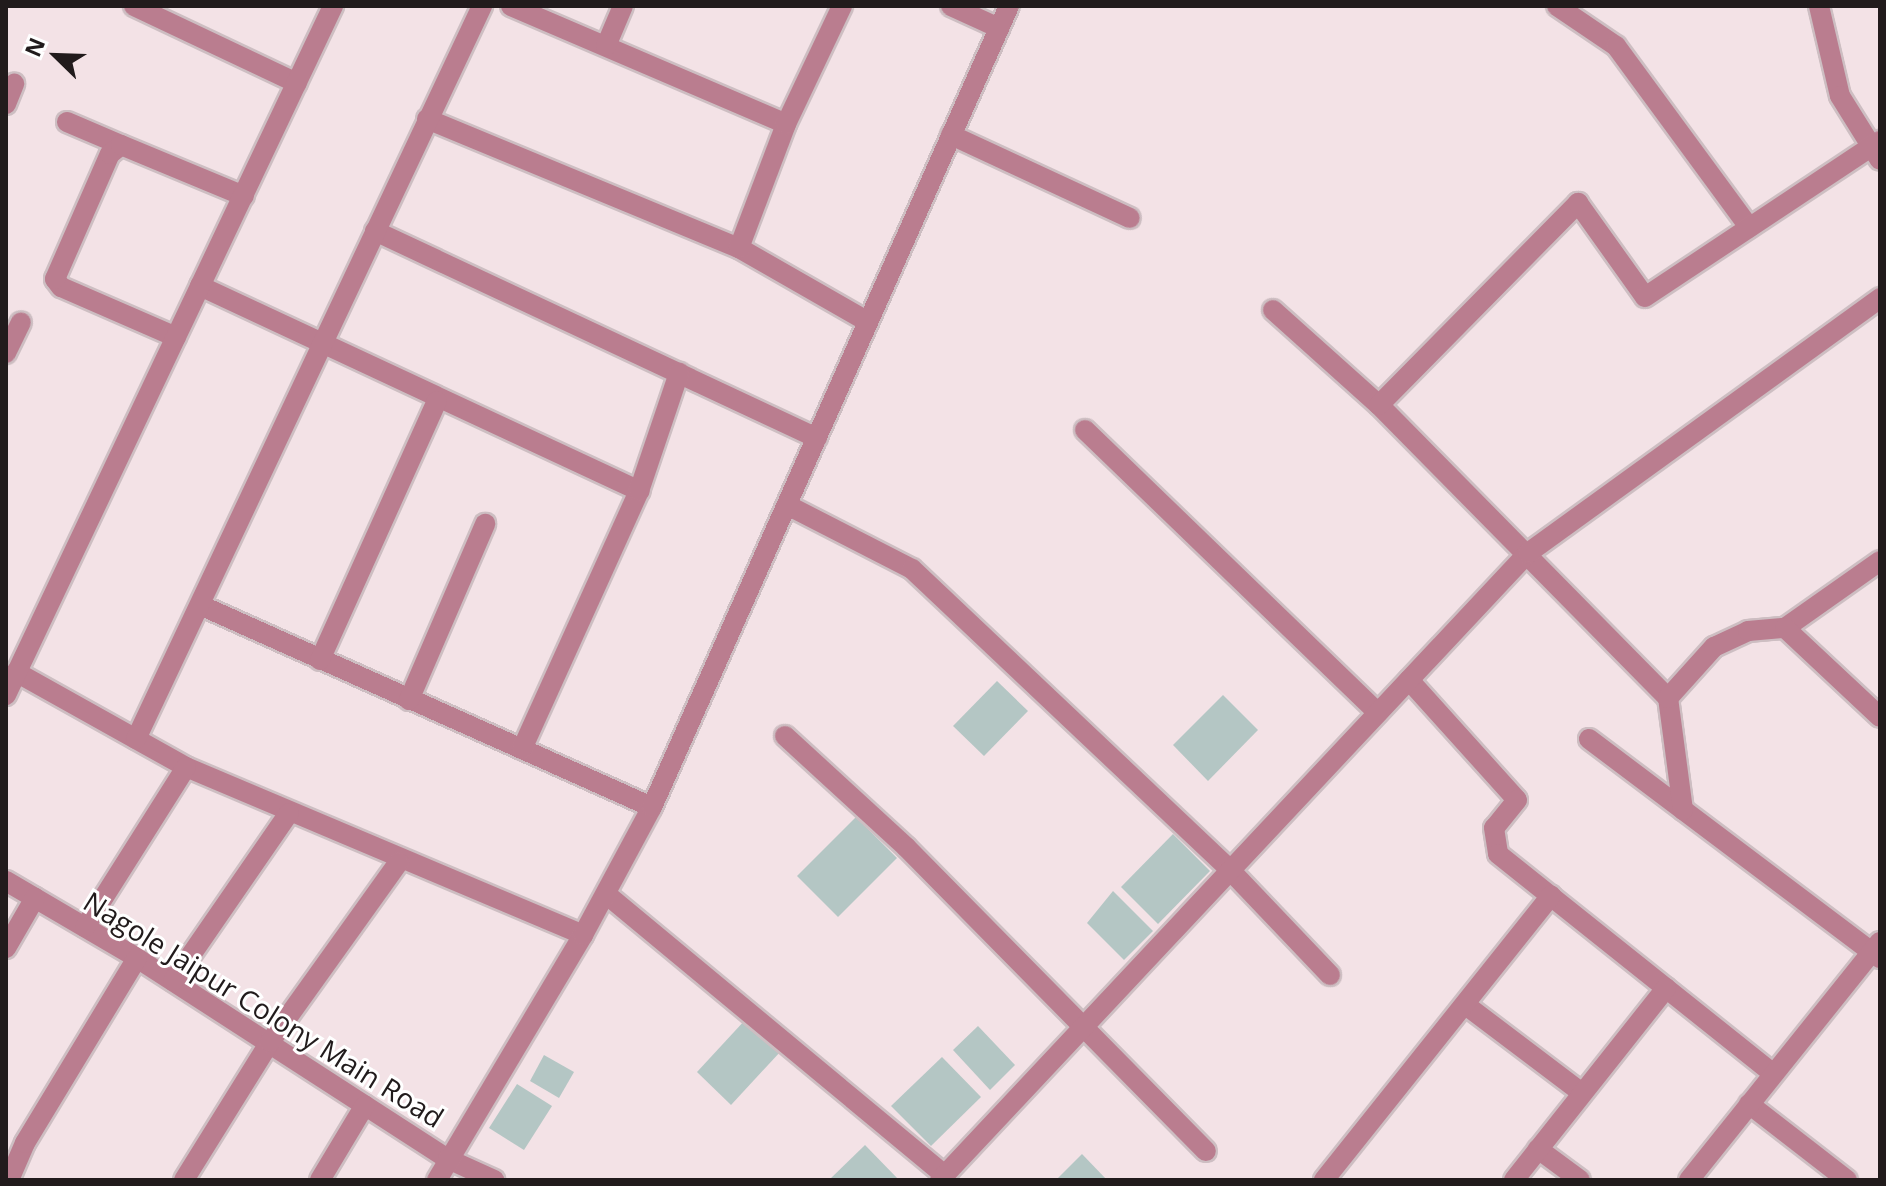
<!DOCTYPE html>
<style>
body{margin:0}
#map{position:relative;width:1886px;height:1186px;overflow:hidden;background:#f3e2e6;font-family:"Open Sans",sans-serif}
div>[style]{position:absolute}
.building>*{inset:0;background:#b4c6c4}
.roads{filter:drop-shadow(2px 0 #cdbec2) drop-shadow(-2px 0 #cdbec2) drop-shadow(0 2px #cdbec2) drop-shadow(0 -2px #cdbec2)}
.minor>*{height:20px;margin:-10px;padding:0 10px;transform-origin:10px;border-radius:10px;background:#ba7d8f}
span{translate:-50% -50%;white-space:nowrap;text-align:center;line-height:1.15;-webkit-text-stroke:6px #fff;paint-order:stroke}
.street-label{font-size:28px;color:#211b1c}
.frame{position:absolute;inset:0;border:8px solid #211b1c;pointer-events:none}
.north{position:absolute;left:16px;top:16px;width:80px;height:80px;-webkit-text-stroke:6px #fff;paint-order:stroke;rotate:293deg;font-size:22px;font-weight:700;line-height:32px;text-align:center;color:#211b1c}
.north::after{content:'';display:block;margin:auto;width:28px;height:36px;background:#211b1c;clip-path:polygon(50% 0,100% 100%,50% 72%,0 100%)}
</style>
<div id="map">
<div class="building">
<i style="clip-path:polygon(997px 681px,1028px 711px,984px 756px,953px 726px)"></i>
<i style="clip-path:polygon(1223px 695px,1258px 730px,1208px 781px,1173px 745px)"></i>
<i style="clip-path:polygon(856px 817px,897px 858px,838px 917px,797px 876px)"></i>
<i style="clip-path:polygon(1173px 834px,1210px 871px,1158px 924px,1121px 887px)"></i>
<i style="clip-path:polygon(1113px 891px,1153px 931px,1124px 960px,1087px 923px)"></i>
<i style="clip-path:polygon(746px 1019px,781px 1051px,731px 1105px,697px 1072px)"></i>
<i style="clip-path:polygon(978px 1026px,1015px 1065px,990px 1090px,953px 1050px)"></i>
<i style="clip-path:polygon(544px 1055px,574px 1072px,559px 1098px,530px 1081px)"></i>
<i style="clip-path:polygon(942px 1057px,981px 1097px,931px 1146px,891px 1106px)"></i>
<i style="clip-path:polygon(517px 1084px,552px 1106px,524px 1150px,489px 1128px)"></i>
<i style="clip-path:polygon(865px 1145px,899px 1180px,829px 1180px)"></i>
<i style="clip-path:polygon(1082px 1154px,1107px 1180px,1056px 1180px)"></i>
</div>
<div class="roads">
<div class="minor">
<i style="left:134px;top:6px;width:180px;rotate:25.3deg"></i>
<i style="left:511px;top:6px;width:299px;rotate:23.2deg"></i>
<i style="left:951px;top:6px;width:53px;rotate:24.6deg"></i>
<i style="left:1557px;top:6px;width:71px;rotate:34.1deg"></i>
<i style="left:1616px;top:46px;width:225px;rotate:53.7deg"></i>
<i style="left:1819px;top:6px;width:92px;rotate:76.9deg"></i>
<i style="left:1840px;top:96px;width:75px;rotate:58deg"></i>
<i style="left:606px;top:46px;width:43px;rotate:-67deg"></i>
<i style="left:6px;top:104px;width:22px;rotate:-68deg"></i>
<i style="left:427px;top:119px;width:338px;rotate:22.5deg"></i>
<i style="left:739px;top:248px;width:149px;rotate:29.8deg"></i>
<i style="left:67px;top:122px;width:59px;rotate:23.1deg"></i>
<i style="left:951px;top:135px;width:197px;rotate:24.9deg"></i>
<i style="left:375px;top:231px;width:488px;rotate:25.1deg"></i>
<i style="left:739px;top:248px;width:133px;rotate:-69.2deg"></i>
<i style="left:786px;top:124px;width:131px;rotate:-64.6deg"></i>
<i style="left:200px;top:286px;width:485px;rotate:25deg"></i>
<i style="left:1273px;top:310px;width:142px;rotate:41.9deg"></i>
<i style="left:1379px;top:405px;width:412px;rotate:45.4deg"></i>
<i style="left:176px;top:337px;width:125px;rotate:-156.5deg"></i>
<i style="left:61px;top:287px;width:10px;rotate:-127deg"></i>
<i style="left:55px;top:279px;width:137px;rotate:-66.3deg"></i>
<i style="left:110px;top:154px;width:14px;rotate:-39deg"></i>
<i style="left:121px;top:145px;width:133px;rotate:22.5deg"></i>
<i style="left:6px;top:353px;width:34px;rotate:-64deg"></i>
<i style="left:1379px;top:405px;width:284px;rotate:-45.4deg"></i>
<i style="left:1578px;top:203px;width:115px;rotate:54.5deg"></i>
<i style="left:1645px;top:297px;width:282px;rotate:-33.6deg"></i>
<i style="left:1085px;top:430px;width:407px;rotate:44deg"></i>
<i style="left:787px;top:505px;width:140px;rotate:27.1deg"></i>
<i style="left:912px;top:569px;width:438px;rotate:43.4deg"></i>
<i style="left:1230px;top:870px;width:145px;rotate:46.4deg"></i>
<i style="left:200px;top:605px;width:495px;rotate:24.1deg"></i>
<i style="left:1785px;top:628px;width:116px;rotate:-35.2deg"></i>
<i style="left:320px;top:660px;width:284px;rotate:-65.7deg"></i>
<i style="left:16px;top:672px;width:195px;rotate:29.2deg"></i>
<i style="left:186px;top:767px;width:431px;rotate:22.9deg"></i>
<i style="left:1409px;top:680px;width:161px;rotate:48deg"></i>
<i style="left:1517px;top:800px;width:36px;rotate:129deg"></i>
<i style="left:1494px;top:828px;width:26px;rotate:81deg"></i>
<i style="left:1498px;top:854px;width:351px;rotate:38.6deg"></i>
<i style="left:6px;top:695px;width:763px;rotate:-64.61deg"></i>
<i style="left:409px;top:700px;width:192px;rotate:-66.6deg"></i>
<i style="left:785px;top:736px;width:164px;rotate:42.5deg"></i>
<i style="left:906px;top:847px;width:427px;rotate:45.4deg"></i>
<i style="left:136px;top:739px;width:811px;rotate:-64.73deg"></i>
<i style="left:1589px;top:739px;width:364px;rotate:37deg"></i>
<i style="left:522px;top:749px;width:283px;rotate:-65.6deg"></i>
<i style="left:639px;top:491px;width:125px;rotate:-71.3deg"></i>
<i style="left:1683px;top:810px;width:113px;rotate:-97.6deg"></i>
<i style="left:1668px;top:698px;width:69px;rotate:-48deg"></i>
<i style="left:1714px;top:647px;width:38px;rotate:-25deg"></i>
<i style="left:1748px;top:631px;width:37px;rotate:-5deg"></i>
<i style="left:1785px;top:628px;width:130px;rotate:43.1deg"></i>
<i style="left:6px;top:881px;width:152px;rotate:30.4deg"></i>
<i style="left:137px;top:958px;width:370px;rotate:32.9deg"></i>
<i style="left:448px;top:1159px;width:51px;rotate:24.5deg"></i>
<i style="left:606px;top:894px;width:440px;rotate:39.7deg"></i>
<i style="left:85px;top:927px;width:189px;rotate:-57.7deg"></i>
<i style="left:6px;top:948px;width:58px;rotate:-59.9deg"></i>
<i style="left:173px;top:981px;width:204px;rotate:-55.4deg"></i>
<i style="left:1467px;top:1006px;width:144px;rotate:37.1deg"></i>
<i style="left:1749px;top:1104px;width:124px;rotate:37.8deg"></i>
<i style="left:1538px;top:1149px;width:52px;rotate:36.4deg"></i>
<i style="left:9px;top:1180px;width:40px;rotate:-66.6deg"></i>
<i style="left:25px;top:1143px;width:216px;rotate:-58.8deg"></i>
<i style="left:184px;top:1180px;width:163px;rotate:-58.1deg"></i>
<i style="left:270px;top:1042px;width:221px;rotate:-54.4deg"></i>
<i style="left:320px;top:1180px;width:87px;rotate:-59deg"></i>
<i style="left:437px;top:1180px;width:285px;rotate:-59.2deg"></i>
<i style="left:583px;top:935px;width:145px;rotate:-61.7deg"></i>
<i style="left:652px;top:807px;width:877px;rotate:-65.98deg"></i>
<i style="left:940px;top:1180px;width:860px;rotate:-46.84deg"></i>
<i style="left:1528px;top:553px;width:435px;rotate:-35.9deg"></i>
<i style="left:1324px;top:1180px;width:364px;rotate:-51.4deg"></i>
<i style="left:1514px;top:1180px;width:245px;rotate:-51.6deg"></i>
<i style="left:1689px;top:1180px;width:305px;rotate:-51.3deg"></i>
</div>
</div>
<div class="street-label">
<span style="left:264px;top:1009px;rotate:32deg">Nagole Jaipur Colony Main Road</span>
</div>
<div class="frame"></div>
<div class="north">N</div>
</div>
